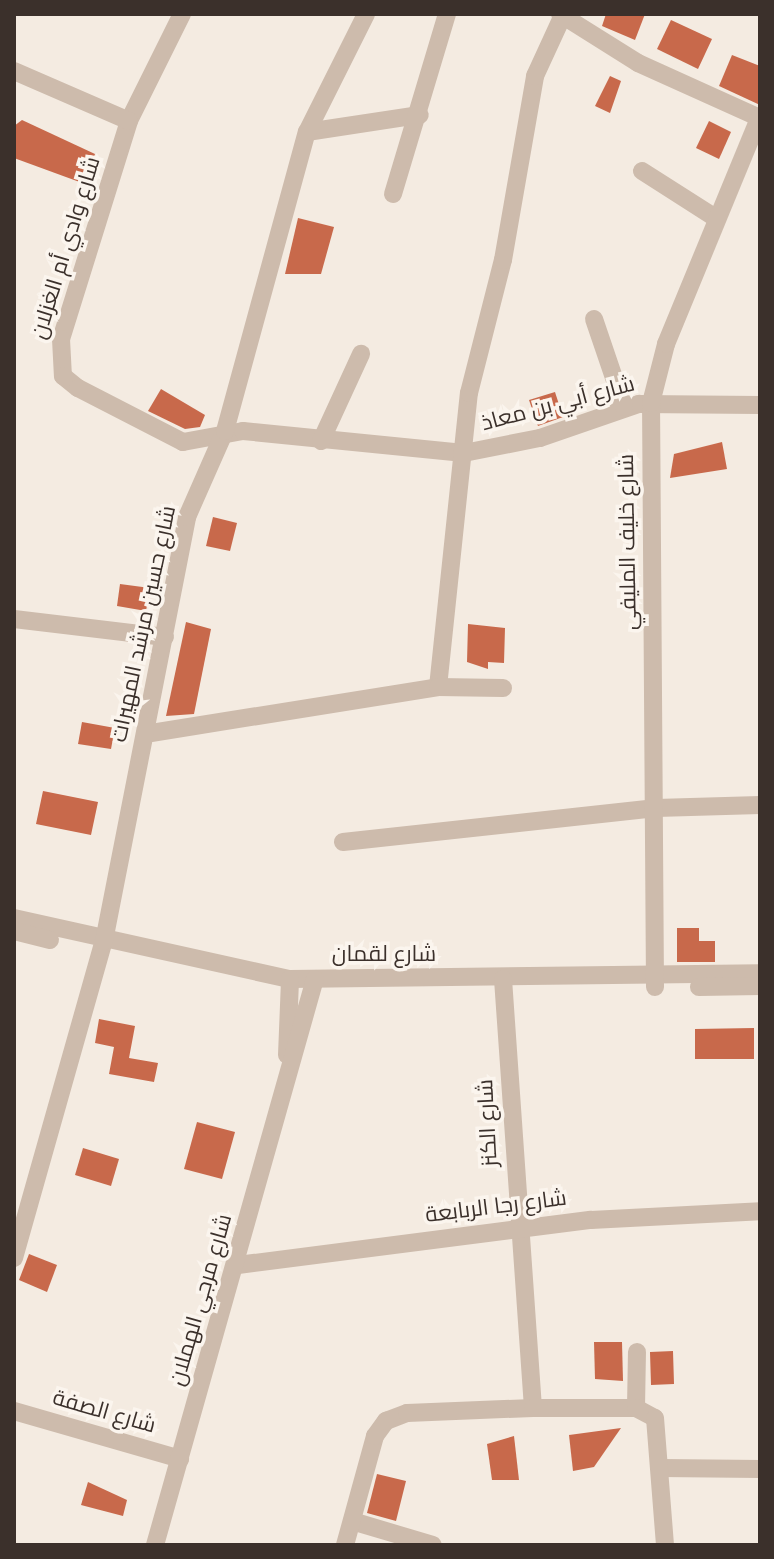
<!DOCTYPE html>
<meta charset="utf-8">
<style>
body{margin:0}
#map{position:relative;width:774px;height:1559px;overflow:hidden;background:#f4ebe1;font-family:"Varela Round",Cairo,sans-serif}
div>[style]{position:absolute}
.building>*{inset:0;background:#c8694b}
.minor>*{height:18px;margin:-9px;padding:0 9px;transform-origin:9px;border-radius:9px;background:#cdbbac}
span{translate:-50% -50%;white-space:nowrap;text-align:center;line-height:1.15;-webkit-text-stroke:7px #fbf5ee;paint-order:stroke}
.street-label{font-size:22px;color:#3b302b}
.frame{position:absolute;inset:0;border:16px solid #3b302b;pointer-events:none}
</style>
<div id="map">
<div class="building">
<i style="clip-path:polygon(606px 14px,645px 14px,635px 40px,602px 26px)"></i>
<i style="clip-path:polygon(671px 20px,712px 39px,698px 69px,657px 49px)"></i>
<i style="clip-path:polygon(732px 55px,760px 66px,760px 105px,719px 86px)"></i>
<i style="clip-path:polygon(610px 76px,621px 81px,610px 113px,595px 106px)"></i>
<i style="clip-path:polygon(22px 120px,95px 154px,85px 184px,14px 158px,14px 126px)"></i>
<i style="clip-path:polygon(709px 121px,731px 132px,719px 159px,696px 148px)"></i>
<i style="clip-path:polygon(298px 218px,334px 227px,321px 274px,285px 274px)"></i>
<i style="clip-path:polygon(161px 389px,205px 415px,200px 427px,185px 429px,148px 411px)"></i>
<i style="clip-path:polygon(555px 392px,563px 417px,538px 426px,529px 400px)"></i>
<i style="clip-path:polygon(722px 442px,727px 469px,670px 478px,674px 454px)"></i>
<i style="clip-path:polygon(213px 517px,237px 523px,230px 551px,206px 546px)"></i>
<i style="clip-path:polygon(120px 584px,150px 588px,146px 611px,117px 606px)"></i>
<i style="clip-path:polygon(186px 622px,211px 629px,194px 714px,166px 716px)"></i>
<i style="clip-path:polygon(468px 624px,505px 628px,504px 663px,488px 662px,488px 669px,467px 662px)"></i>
<i style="clip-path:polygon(82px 722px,115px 728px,111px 749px,78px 744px)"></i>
<i style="clip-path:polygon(43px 791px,98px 802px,91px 835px,36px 824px)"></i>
<i style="clip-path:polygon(677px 928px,699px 928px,699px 941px,715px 941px,715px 962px,677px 962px)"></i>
<i style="clip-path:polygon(99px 1019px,135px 1026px,129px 1058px,158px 1063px,154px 1082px,109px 1074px,114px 1047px,95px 1043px)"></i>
<i style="clip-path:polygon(754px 1028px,754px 1059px,695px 1059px,695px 1029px)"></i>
<i style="clip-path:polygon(197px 1122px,235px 1132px,222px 1179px,184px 1169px)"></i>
<i style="clip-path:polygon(83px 1148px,119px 1159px,111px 1186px,75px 1175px)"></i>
<i style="clip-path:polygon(29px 1254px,57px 1265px,47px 1292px,19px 1280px)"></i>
<i style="clip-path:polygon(594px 1342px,622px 1342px,623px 1381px,595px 1379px)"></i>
<i style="clip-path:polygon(673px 1351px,674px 1384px,651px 1385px,650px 1352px)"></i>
<i style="clip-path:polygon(621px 1428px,594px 1467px,573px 1471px,569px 1435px)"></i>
<i style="clip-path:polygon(514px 1436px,519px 1480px,492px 1480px,487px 1444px)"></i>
<i style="clip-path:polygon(377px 1474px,406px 1481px,396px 1521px,367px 1513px)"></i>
<i style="clip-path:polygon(88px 1482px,127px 1500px,123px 1516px,81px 1505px)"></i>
</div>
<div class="minor">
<i style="left:182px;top:14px;width:119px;rotate:116.4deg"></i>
<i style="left:129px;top:121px;width:228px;rotate:107.3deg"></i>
<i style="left:61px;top:339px;width:37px;rotate:87deg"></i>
<i style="left:63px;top:376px;width:19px;rotate:39deg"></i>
<i style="left:78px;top:388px;width:118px;rotate:27.2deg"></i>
<i style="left:183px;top:442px;width:61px;rotate:-10.4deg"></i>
<i style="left:243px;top:431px;width:222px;rotate:5.7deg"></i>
<i style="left:464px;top:453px;width:77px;rotate:-11.2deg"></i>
<i style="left:540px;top:438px;width:105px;rotate:-19deg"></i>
<i style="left:639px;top:404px;width:121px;rotate:0.5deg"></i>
<i style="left:560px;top:14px;width:92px;rotate:32.1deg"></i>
<i style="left:638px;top:63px;width:134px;rotate:24.3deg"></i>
<i style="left:14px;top:71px;width:125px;rotate:23.5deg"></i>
<i style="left:307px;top:132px;width:114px;rotate:-8.6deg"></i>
<i style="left:642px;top:171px;width:89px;rotate:32.6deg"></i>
<i style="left:393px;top:194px;width:188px;rotate:-73.3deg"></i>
<i style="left:594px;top:319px;width:93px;rotate:71.2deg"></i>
<i style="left:321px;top:441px;width:96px;rotate:-65.3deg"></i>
<i style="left:14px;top:619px;width:152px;rotate:6.8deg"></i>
<i style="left:438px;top:687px;width:296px;rotate:-84deg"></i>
<i style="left:469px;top:393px;width:137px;rotate:-75.7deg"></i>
<i style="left:503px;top:260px;width:187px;rotate:-80.1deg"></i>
<i style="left:535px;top:76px;width:67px;rotate:-65.3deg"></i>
<i style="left:145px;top:734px;width:297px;rotate:-9.1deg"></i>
<i style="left:438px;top:687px;width:65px;rotate:0.9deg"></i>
<i style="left:343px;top:842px;width:315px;rotate:-6.2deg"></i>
<i style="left:656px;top:808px;width:104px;rotate:-1.7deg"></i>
<i style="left:14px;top:918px;width:283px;rotate:12.5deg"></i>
<i style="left:290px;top:979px;width:470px;rotate:-0.7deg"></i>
<i style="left:14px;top:931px;width:37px;rotate:14deg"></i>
<i style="left:503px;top:979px;width:430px;rotate:86deg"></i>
<i style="left:655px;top:987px;width:584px;rotate:-90.39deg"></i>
<i style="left:651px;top:403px;width:61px;rotate:-75.7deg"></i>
<i style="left:666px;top:344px;width:244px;rotate:-67.6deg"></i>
<i style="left:699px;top:987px;width:61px;rotate:-0.9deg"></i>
<i style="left:287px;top:1055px;width:76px;rotate:-87.7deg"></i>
<i style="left:14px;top:1258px;width:330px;rotate:-74.2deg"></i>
<i style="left:104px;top:941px;width:432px;rotate:-78.9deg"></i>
<i style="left:187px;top:517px;width:94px;rotate:-66.2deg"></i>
<i style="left:225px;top:431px;width:310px;rotate:-74.7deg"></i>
<i style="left:307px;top:132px;width:132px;rotate:-63.4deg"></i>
<i style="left:238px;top:1265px;width:356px;rotate:-7.3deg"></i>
<i style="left:591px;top:1220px;width:169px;rotate:-3deg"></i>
<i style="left:636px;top:1408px;width:56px;rotate:-89deg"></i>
<i style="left:14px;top:1411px;width:173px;rotate:16.1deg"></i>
<i style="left:661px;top:1468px;width:99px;rotate:0.6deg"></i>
<i style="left:352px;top:1521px;width:84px;rotate:16.5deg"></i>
<i style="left:155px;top:1545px;width:588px;rotate:-74.22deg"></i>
<i style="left:345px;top:1545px;width:113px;rotate:-74.6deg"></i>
<i style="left:375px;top:1436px;width:19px;rotate:-54deg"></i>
<i style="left:386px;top:1421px;width:22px;rotate:-21deg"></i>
<i style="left:407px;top:1413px;width:126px;rotate:-2.3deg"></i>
<i style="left:533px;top:1408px;width:103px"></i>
<i style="left:636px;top:1408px;width:21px;rotate:28deg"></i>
<i style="left:655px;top:1418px;width:127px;rotate:85.5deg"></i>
</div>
<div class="street-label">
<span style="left:66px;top:248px;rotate:-73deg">شارع وادي أم الغزلان</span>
<span style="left:558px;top:404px;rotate:-15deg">شارع أبي بن معاذ</span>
<span style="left:628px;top:542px;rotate:-91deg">شارع خليف المليفي</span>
<span style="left:144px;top:624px;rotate:-78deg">شارع حسين مرشد المهيرات</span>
<span style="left:384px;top:955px">شارع لقمان</span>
<span style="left:488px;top:1123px;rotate:-93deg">شارع الكنز</span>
<span style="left:496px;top:1207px;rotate:-7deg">شارع رجا الربابعة</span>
<span style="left:201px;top:1300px;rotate:-74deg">شارع مرجي الهملان</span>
<span style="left:104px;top:1412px;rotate:16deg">شارع الصفة</span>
</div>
<div class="frame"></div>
</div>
